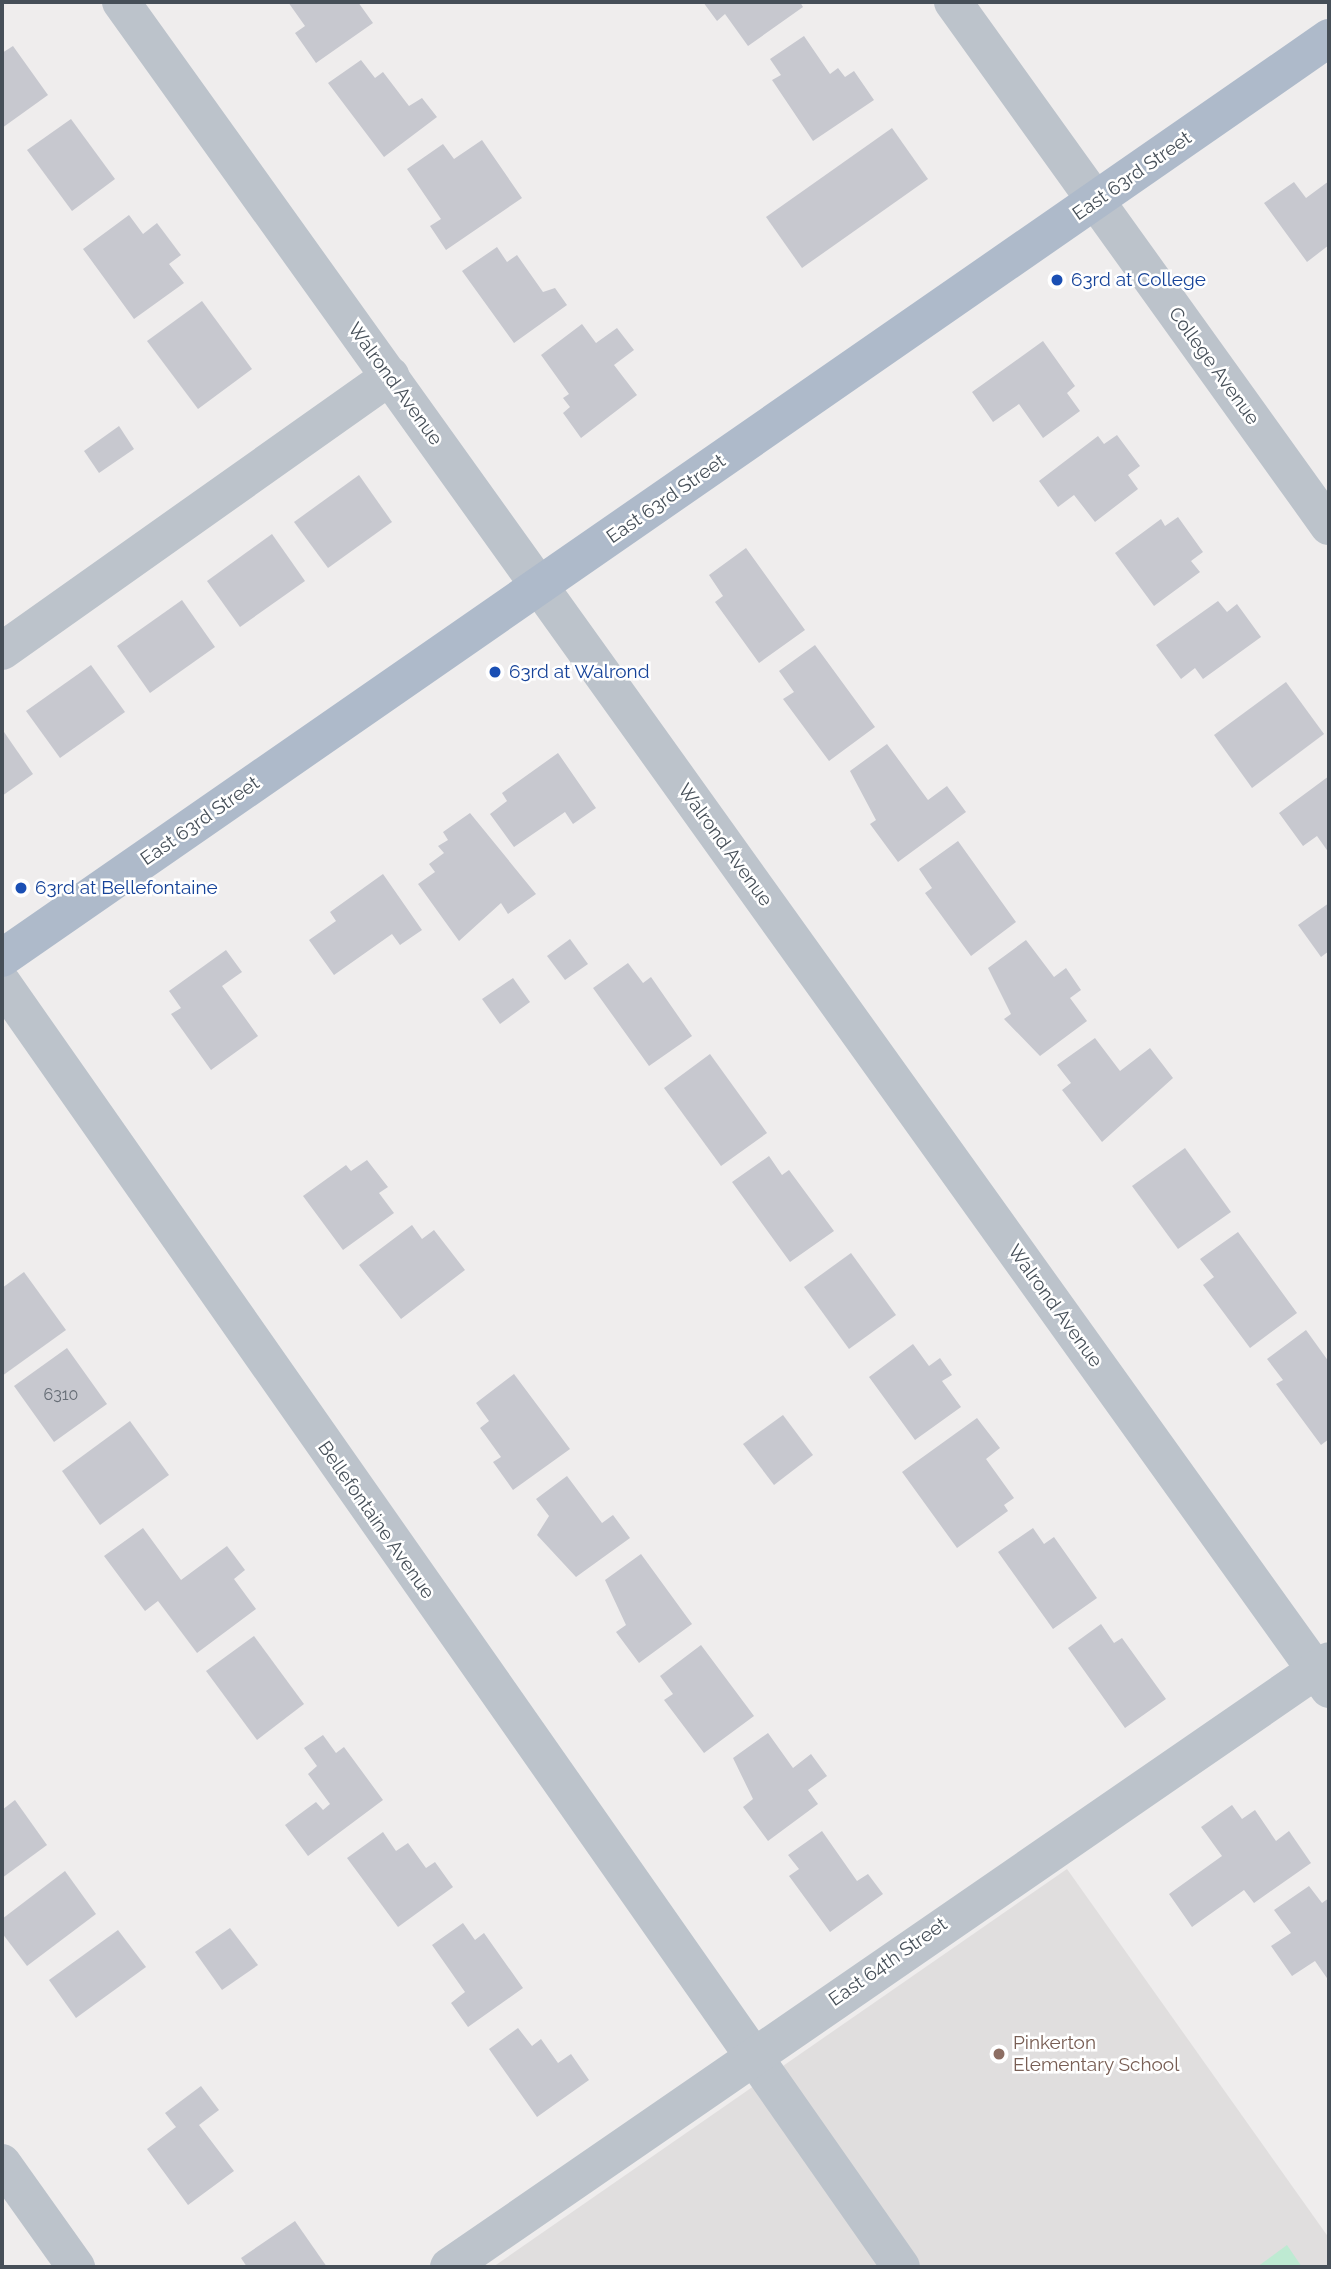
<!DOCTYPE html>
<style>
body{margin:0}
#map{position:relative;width:1331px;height:2269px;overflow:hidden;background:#efeded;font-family:Raleway,sans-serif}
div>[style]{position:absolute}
.education>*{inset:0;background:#e0dede}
.green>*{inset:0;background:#beead2}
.building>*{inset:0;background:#c7c8cf}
.minor>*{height:38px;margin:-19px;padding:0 19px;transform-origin:19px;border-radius:19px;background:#bcc3cb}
.major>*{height:38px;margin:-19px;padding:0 19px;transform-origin:19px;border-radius:19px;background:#aebaca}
.dots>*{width:19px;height:19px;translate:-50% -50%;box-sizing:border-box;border:4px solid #fff;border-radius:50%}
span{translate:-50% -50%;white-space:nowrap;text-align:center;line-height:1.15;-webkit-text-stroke:5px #fff;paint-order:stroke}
.number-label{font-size:16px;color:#666d76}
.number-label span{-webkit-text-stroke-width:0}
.street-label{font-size:19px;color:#464f58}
.transit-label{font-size:19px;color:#164399}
.left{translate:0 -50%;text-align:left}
.education-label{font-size:19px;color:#785e54}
.frame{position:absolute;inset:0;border:4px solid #464f58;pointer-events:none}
</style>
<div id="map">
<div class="education">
<i style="clip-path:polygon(1067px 1869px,1329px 2238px,1329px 2267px,493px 2267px)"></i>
</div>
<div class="green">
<i style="clip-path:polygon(1287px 2245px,1302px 2267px,1257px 2267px)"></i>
</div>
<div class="building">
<i style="clip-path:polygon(288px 2px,358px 2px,373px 23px,316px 63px,295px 33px,305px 26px)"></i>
<i style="clip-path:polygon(703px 2px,800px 2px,803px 7px,748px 46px,725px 14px,717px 21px)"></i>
<i style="clip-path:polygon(804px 36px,830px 74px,838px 68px,845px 77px,854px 71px,874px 100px,813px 141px,772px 80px,781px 75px,770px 59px)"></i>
<i style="clip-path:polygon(13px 46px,48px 95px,2px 128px,2px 53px)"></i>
<i style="clip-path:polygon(361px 60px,375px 78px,383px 72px,409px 106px,422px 98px,437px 117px,384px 157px,328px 83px)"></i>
<i style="clip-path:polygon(71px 119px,115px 179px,72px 211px,27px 150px)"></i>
<i style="clip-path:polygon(892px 128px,928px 179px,802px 268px,766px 217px)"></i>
<i style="clip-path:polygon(482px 140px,522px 198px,446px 250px,430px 226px,441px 219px,407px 169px,443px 144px,454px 159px)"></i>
<i style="clip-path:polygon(1329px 181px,1329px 245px,1307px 262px,1264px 203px,1294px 182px,1306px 198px)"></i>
<i style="clip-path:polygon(129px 215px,143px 234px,157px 223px,181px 255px,169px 264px,184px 283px,134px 319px,83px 249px)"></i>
<i style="clip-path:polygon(497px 247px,507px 262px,517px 255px,543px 292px,555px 288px,567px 305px,514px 343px,462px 271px)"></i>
<i style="clip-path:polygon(202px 301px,252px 369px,198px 409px,147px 341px)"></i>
<i style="clip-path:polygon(582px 324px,596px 343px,617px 328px,634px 350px,614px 365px,637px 395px,581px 438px,563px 413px,570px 407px,563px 398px,569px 394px,541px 355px)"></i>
<i style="clip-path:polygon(1043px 341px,1075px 386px,1067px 393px,1080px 411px,1043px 438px,1019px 404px,993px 422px,972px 392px)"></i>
<i style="clip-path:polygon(119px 426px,134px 449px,99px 473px,84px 451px)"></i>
<i style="clip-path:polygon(1117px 435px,1140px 466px,1128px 475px,1138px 489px,1095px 522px,1074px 495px,1058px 507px,1039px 481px,1098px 436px,1104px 444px)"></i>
<i style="clip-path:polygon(359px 475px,392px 522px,328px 568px,294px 522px)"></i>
<i style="clip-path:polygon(1178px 517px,1203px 552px,1191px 561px,1200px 572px,1154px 606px,1115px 553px,1161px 519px,1165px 526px)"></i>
<i style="clip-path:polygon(272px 534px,305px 581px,240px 627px,207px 581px)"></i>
<i style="clip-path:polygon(746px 548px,805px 630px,759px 663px,715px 602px,723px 596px,709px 575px)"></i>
<i style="clip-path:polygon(182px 600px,215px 647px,150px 693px,117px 646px)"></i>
<i style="clip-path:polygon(1218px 601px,1227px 612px,1237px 604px,1261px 637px,1203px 679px,1195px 668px,1181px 679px,1156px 645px)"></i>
<i style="clip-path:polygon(815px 645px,875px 727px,829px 761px,783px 699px,794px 692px,779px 671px)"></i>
<i style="clip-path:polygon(91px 665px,125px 712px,60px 758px,26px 711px)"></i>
<i style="clip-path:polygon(1286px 682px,1324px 734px,1252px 788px,1214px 735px)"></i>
<i style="clip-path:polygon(2px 729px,33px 774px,2px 796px)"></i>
<i style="clip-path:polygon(887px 744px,928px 800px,947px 786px,966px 812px,898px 862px,870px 824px,876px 820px,850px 771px)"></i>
<i style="clip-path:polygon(558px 753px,596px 808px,573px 824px,565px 812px,514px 847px,490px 814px,507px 801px,502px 793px)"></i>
<i style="clip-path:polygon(1329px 776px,1329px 853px,1317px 836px,1303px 846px,1279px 813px)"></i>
<i style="clip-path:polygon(470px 813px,536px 894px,508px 914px,501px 903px,459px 941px,418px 884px,435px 872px,429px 864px,444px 853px,438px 846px,448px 840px,443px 832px)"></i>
<i style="clip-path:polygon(958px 841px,1016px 922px,971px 956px,925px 893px,932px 888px,919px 869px)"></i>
<i style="clip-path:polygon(383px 874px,422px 930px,400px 945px,392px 934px,334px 975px,309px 940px,336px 921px,330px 912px)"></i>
<i style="clip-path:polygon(1329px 903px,1329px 951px,1321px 957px,1298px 925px)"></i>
<i style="clip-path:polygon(570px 939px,588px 964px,565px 980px,547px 956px)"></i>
<i style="clip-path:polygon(1026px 940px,1054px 977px,1066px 968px,1081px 990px,1070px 998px,1087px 1021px,1040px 1056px,1004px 1019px,1011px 1014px,988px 968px)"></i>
<i style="clip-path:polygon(226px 950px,242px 972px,222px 986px,258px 1036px,211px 1070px,171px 1014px,181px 1008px,169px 991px)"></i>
<i style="clip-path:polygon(628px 963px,643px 983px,651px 977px,692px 1036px,649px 1066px,593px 988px)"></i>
<i style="clip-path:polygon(513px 978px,530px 1002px,500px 1024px,482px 999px)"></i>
<i style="clip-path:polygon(1095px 1038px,1120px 1071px,1150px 1048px,1173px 1078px,1102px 1142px,1062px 1090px,1071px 1083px,1057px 1065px)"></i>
<i style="clip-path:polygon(710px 1054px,767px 1133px,721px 1166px,664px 1088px)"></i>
<i style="clip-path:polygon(1185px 1148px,1231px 1212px,1178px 1249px,1132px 1186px)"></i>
<i style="clip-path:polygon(769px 1156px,782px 1175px,789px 1170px,834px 1231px,790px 1262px,732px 1182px)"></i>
<i style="clip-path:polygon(367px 1160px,388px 1187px,379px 1193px,394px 1213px,343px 1250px,303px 1196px,346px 1165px,351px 1171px)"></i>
<i style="clip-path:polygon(412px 1225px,422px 1239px,434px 1230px,465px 1270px,401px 1319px,359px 1265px)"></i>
<i style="clip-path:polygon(1238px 1232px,1297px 1313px,1250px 1348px,1203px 1285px,1214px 1277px,1200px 1259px)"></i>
<i style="clip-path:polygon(851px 1253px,896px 1315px,849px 1349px,804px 1287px)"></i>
<i style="clip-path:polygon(24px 1272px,66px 1330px,2px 1376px,2px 1288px)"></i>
<i style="clip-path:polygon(1306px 1330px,1329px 1362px,1329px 1439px,1321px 1445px,1276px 1384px,1283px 1380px,1267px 1359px)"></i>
<i style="clip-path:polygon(913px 1344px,929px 1366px,940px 1358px,952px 1375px,942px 1381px,961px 1407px,915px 1440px,869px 1377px)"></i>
<i style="clip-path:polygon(67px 1348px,107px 1404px,54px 1442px,14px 1386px)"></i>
<i style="clip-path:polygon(514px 1374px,570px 1449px,513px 1490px,493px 1462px,501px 1457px,480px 1428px,489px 1421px,476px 1403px)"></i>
<i style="clip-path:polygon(783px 1415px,813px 1455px,774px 1485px,743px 1444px)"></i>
<i style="clip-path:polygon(977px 1418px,1000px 1448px,986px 1459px,1014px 1498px,1004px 1505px,1008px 1511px,957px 1548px,902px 1472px)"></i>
<i style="clip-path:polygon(130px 1421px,169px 1475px,100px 1525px,62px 1471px)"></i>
<i style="clip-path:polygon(567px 1476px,602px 1523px,613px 1515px,630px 1538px,576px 1577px,537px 1535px,549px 1516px,536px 1499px)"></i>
<i style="clip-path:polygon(143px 1528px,181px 1580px,227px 1546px,245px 1570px,234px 1579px,256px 1609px,197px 1653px,158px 1601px,145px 1611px,104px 1556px)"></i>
<i style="clip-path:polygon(1033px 1528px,1044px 1544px,1054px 1537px,1097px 1598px,1053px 1629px,998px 1552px)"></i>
<i style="clip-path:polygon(641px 1554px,692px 1624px,639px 1663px,616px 1632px,626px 1625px,605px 1580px)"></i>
<i style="clip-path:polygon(1101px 1624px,1114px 1643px,1122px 1638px,1166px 1699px,1125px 1728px,1068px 1648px)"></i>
<i style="clip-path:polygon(254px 1636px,304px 1704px,257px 1740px,206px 1671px)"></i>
<i style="clip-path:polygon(701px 1645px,754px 1716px,704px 1753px,664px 1700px,673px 1694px,660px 1676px)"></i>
<i style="clip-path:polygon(768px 1733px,793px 1768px,811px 1754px,827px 1776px,808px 1790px,818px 1804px,768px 1841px,743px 1807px,753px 1799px,733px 1758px)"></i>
<i style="clip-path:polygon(323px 1735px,336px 1753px,344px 1747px,383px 1800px,308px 1856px,285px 1825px,316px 1802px,323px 1810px,330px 1804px,308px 1774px,317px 1766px,304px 1748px)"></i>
<i style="clip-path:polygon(15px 1800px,47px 1845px,2px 1878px,2px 1810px)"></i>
<i style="clip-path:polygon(1232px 1805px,1242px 1819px,1255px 1810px,1276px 1841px,1289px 1831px,1311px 1863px,1254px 1903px,1244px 1890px,1192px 1927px,1169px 1894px,1222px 1856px,1201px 1827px)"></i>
<i style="clip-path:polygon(822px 1831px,857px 1881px,868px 1874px,883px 1894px,830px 1932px,789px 1876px,799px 1869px,788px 1855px)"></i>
<i style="clip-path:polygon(383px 1832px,396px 1851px,408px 1843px,426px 1868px,435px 1862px,453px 1887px,398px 1927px,347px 1858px)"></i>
<i style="clip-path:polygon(65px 1871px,96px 1914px,27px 1966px,2px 1933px,2px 1919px)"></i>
<i style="clip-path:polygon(1309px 1886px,1322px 1903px,1329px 1898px,1329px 1981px,1315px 1961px,1292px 1976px,1271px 1946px,1291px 1933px,1274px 1910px)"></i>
<i style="clip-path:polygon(463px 1923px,475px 1940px,484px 1933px,523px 1988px,468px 2027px,451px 2003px,465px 1992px,432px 1945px)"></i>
<i style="clip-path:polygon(230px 1928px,258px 1965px,222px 1990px,195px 1952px)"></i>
<i style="clip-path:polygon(118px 1930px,146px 1967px,76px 2018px,49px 1980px)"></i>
<i style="clip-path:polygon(518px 2028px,532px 2046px,541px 2039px,558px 2063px,571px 2054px,589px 2080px,537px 2117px,489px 2049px)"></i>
<i style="clip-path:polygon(201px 2086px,219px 2110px,199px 2125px,234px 2171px,188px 2205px,147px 2149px,176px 2127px,165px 2113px)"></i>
<i style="clip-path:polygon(295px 2221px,327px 2267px,247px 2267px,241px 2258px)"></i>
</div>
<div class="minor">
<i style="left:121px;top:2px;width:2075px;rotate:54.39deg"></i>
<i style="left:953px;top:2px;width:645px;rotate:54.34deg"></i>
<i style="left:2px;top:651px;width:476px;rotate:-35.3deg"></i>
<i style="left:2px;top:983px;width:1567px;rotate:55deg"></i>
<i style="left:2px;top:2163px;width:128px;rotate:54.6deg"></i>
<i style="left:449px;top:2267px;width:1068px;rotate:-34.55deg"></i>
</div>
<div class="major">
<i style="left:2px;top:958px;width:1615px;rotate:-34.73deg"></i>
</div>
<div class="dots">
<i style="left:1057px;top:280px;background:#1a4fb4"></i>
<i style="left:495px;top:672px;background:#1a4fb4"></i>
<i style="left:21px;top:888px;background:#1a4fb4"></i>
<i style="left:999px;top:2054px;background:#8d6e63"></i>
</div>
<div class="number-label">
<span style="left:61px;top:1395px">6310</span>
</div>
<div class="street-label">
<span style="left:1132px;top:176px;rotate:-35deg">East 63rd Street</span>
<span style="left:1214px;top:366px;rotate:54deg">College Avenue</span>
<span style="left:395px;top:384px;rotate:54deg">Walrond Avenue</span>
<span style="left:666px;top:499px;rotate:-35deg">East 63rd Street</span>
<span style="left:200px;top:821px;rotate:-35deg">East 63rd Street</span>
<span style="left:725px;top:845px;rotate:54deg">Walrond Avenue</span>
<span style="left:1055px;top:1306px;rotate:54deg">Walrond Avenue</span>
<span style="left:376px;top:1520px;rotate:55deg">Bellefontaine Avenue</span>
<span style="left:888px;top:1962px;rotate:-35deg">East 64th Street</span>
</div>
<div class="transit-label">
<span class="left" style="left:1071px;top:280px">63rd at College</span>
<span class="left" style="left:509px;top:672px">63rd at Walrond</span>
<span class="left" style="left:35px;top:888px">63rd at Bellefontaine</span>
</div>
<div class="education-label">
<span class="left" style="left:1013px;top:2054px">Pinkerton<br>Elementary School</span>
</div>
<div class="frame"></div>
</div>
